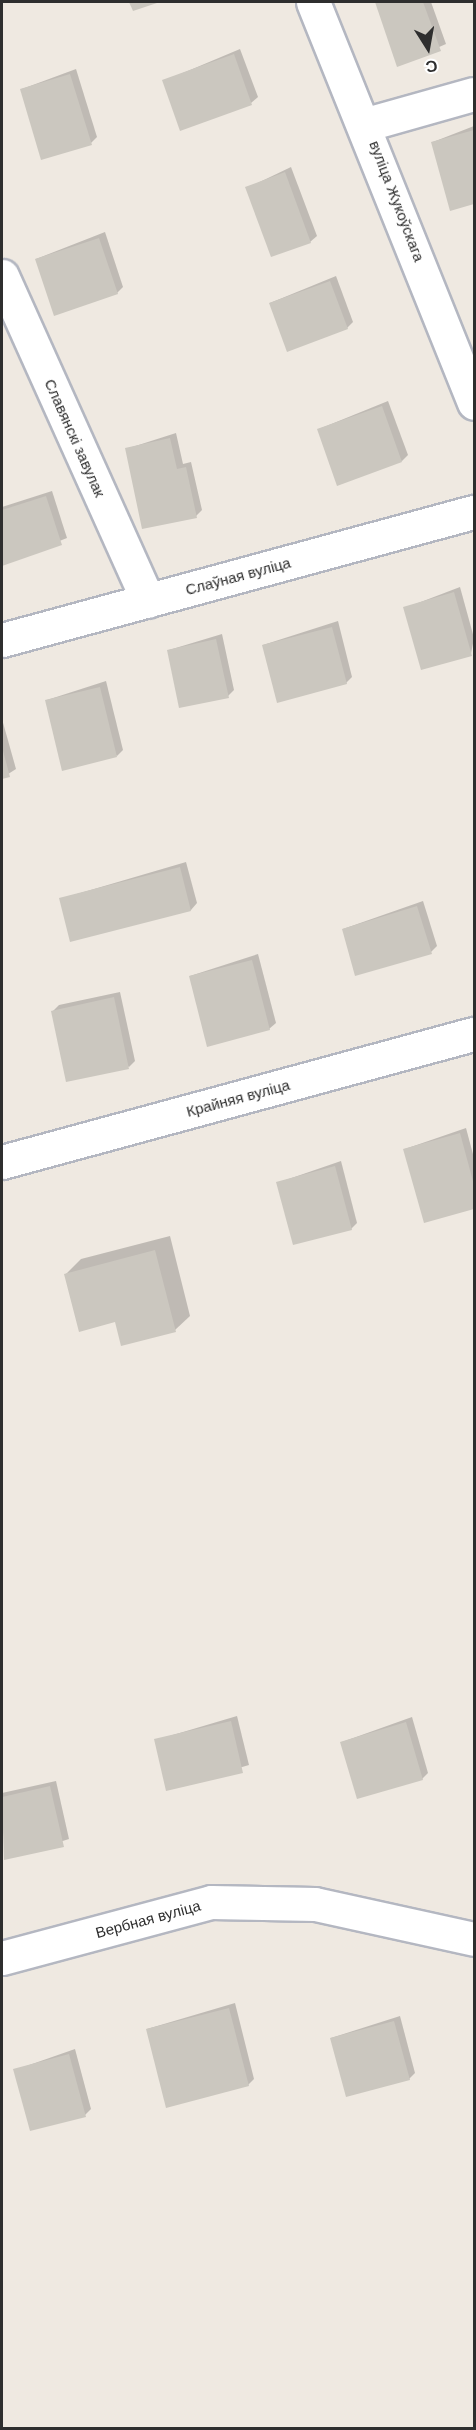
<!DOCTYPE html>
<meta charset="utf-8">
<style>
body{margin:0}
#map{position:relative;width:476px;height:2430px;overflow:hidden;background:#efe9e1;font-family:Arial,sans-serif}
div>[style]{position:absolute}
.shadow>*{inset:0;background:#0003}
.building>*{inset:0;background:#cbc7bf}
.roads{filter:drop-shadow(2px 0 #b4b7c1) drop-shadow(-2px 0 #b4b7c1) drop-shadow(0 2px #b4b7c1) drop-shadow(0 -2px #b4b7c1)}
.minor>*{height:33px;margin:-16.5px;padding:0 16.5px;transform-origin:16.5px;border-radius:16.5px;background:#fff}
span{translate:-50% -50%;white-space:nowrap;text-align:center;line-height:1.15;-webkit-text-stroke:5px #fff;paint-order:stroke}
.street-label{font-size:15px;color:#2e2e2e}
.frame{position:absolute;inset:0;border:3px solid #2e2e2e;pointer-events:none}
.north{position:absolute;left:398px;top:18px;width:60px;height:60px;-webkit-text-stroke:4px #fff;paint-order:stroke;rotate:169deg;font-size:16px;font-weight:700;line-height:24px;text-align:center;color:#2e2e2e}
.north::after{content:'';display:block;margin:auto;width:21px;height:27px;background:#2e2e2e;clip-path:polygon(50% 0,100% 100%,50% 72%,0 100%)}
</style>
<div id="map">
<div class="shadow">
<i style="clip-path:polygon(376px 2px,431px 2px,446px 44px,398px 65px)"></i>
<i style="clip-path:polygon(240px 49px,258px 97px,251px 103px,164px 81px)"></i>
<i style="clip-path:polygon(76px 69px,97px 137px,91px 143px,22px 89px)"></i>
<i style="clip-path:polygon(474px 126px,474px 203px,451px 209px,433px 142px)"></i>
<i style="clip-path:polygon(291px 167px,317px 236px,310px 242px,247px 188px)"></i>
<i style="clip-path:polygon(105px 232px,123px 287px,117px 293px,36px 259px)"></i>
<i style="clip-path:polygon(336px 276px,353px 322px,347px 328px,270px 303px)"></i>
<i style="clip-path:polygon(388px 401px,408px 455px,402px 461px,319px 429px)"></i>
<i style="clip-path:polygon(176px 433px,183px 464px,191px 462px,202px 510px,196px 516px,126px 449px)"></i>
<i style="clip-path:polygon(52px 491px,67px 538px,2px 564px,2px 507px)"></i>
<i style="clip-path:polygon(460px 587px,474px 638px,471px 654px,405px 608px)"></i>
<i style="clip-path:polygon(338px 621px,352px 677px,346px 683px,263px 645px)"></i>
<i style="clip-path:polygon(222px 634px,234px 690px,228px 696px,169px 650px)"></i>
<i style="clip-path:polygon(106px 681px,123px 750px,117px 756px,47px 700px)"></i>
<i style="clip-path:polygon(2px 719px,16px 769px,2px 778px)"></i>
<i style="clip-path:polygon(186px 862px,197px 903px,191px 910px,60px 899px)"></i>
<i style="clip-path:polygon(423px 901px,437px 946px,431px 952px,343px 929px)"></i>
<i style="clip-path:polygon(258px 954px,276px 1023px,269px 1029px,190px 976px)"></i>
<i style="clip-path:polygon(120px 992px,135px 1061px,129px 1067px,52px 1012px,59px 1005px)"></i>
<i style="clip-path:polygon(466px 1128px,474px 1158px,474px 1208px,425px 1221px,405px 1149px)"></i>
<i style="clip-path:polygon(341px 1161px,357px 1223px,351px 1229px,277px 1183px)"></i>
<i style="clip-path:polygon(170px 1236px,190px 1316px,175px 1330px,116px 1321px,66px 1274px,81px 1259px)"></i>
<i style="clip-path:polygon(237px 1716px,249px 1765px,167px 1789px,156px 1740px)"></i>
<i style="clip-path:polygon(412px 1717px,428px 1773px,422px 1779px,342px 1742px)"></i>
<i style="clip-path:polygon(56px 1781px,69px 1839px,5px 1859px,2px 1793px)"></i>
<i style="clip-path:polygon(235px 2003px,254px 2079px,248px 2085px,147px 2029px)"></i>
<i style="clip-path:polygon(400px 2016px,415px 2073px,409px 2079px,331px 2038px)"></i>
<i style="clip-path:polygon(75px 2049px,91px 2109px,85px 2115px,15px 2070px)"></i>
</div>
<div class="building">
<i style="clip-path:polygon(129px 2px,160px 2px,133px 11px)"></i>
<i style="clip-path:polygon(375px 2px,423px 2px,441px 51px,397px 67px)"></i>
<i style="clip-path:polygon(234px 54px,252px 105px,180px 131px,162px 80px)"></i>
<i style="clip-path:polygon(70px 74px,92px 145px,41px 160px,20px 89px)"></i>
<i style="clip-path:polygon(474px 130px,474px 204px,450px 211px,431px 142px)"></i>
<i style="clip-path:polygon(285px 172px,311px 243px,271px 257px,245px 187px)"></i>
<i style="clip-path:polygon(99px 238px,118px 294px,54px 316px,35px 259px)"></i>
<i style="clip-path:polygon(330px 281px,348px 329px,287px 352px,269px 303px)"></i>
<i style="clip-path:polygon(382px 406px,402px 462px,337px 486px,317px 429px)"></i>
<i style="clip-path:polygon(170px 438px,177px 469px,186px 467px,197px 518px,142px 529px,125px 448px)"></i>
<i style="clip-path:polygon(46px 496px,62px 545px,2px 566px,2px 510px)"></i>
<i style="clip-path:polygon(454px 592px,472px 656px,421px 670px,403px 607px)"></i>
<i style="clip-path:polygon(332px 627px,347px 684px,277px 703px,262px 645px)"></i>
<i style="clip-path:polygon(216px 639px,229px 698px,179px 708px,167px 650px)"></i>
<i style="clip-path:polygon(100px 687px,117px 757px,62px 771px,45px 700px)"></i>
<i style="clip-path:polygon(2px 747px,10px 777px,2px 779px)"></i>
<i style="clip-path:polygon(180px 867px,191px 911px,70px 942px,59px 898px)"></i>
<i style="clip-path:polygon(417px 906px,432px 954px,355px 976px,342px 929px)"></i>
<i style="clip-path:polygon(252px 960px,270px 1030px,207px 1047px,189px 976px)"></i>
<i style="clip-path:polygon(114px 997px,129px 1069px,66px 1082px,51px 1011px)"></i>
<i style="clip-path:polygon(460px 1133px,474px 1185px,474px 1209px,424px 1223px,403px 1149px)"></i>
<i style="clip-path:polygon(335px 1166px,352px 1230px,293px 1245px,276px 1182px)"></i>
<i style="clip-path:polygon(155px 1250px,176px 1332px,121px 1346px,115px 1322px,79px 1332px,64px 1274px)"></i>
<i style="clip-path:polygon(231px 1721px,243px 1773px,166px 1791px,154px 1739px)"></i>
<i style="clip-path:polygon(406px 1722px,423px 1780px,357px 1799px,340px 1742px)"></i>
<i style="clip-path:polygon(50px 1786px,64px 1847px,4px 1860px,2px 1797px)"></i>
<i style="clip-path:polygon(229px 2008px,249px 2086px,166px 2108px,146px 2029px)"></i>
<i style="clip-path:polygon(394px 2021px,410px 2080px,346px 2097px,330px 2038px)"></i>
<i style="clip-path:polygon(69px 2054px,86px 2117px,30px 2131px,13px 2069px)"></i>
</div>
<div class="roads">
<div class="minor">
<i style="left:313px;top:2px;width:432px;rotate:68.1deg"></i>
<i style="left:367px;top:124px;width:111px;rotate:-15.7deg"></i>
<i style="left:2px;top:276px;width:356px;rotate:65.8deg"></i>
<i style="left:2px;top:640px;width:489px;rotate:-15.2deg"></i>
<i style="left:2px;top:1162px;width:489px;rotate:-15.2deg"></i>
<i style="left:2px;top:1958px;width:216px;rotate:-15deg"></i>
<i style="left:211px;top:1902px;width:104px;rotate:1.1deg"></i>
<i style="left:315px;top:1904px;width:163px;rotate:12.4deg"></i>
</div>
</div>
<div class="street-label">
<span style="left:397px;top:201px;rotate:69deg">вуліца Жукоўскага</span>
<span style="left:75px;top:438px;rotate:66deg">Славянскі завулак</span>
<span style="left:238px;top:576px;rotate:-15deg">Слаўная вуліца</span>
<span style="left:238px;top:1098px;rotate:-15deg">Крайняя вуліца</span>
<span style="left:148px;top:1919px;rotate:-15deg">Вербная вуліца</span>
</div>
<div class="frame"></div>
<div class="north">С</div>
</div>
